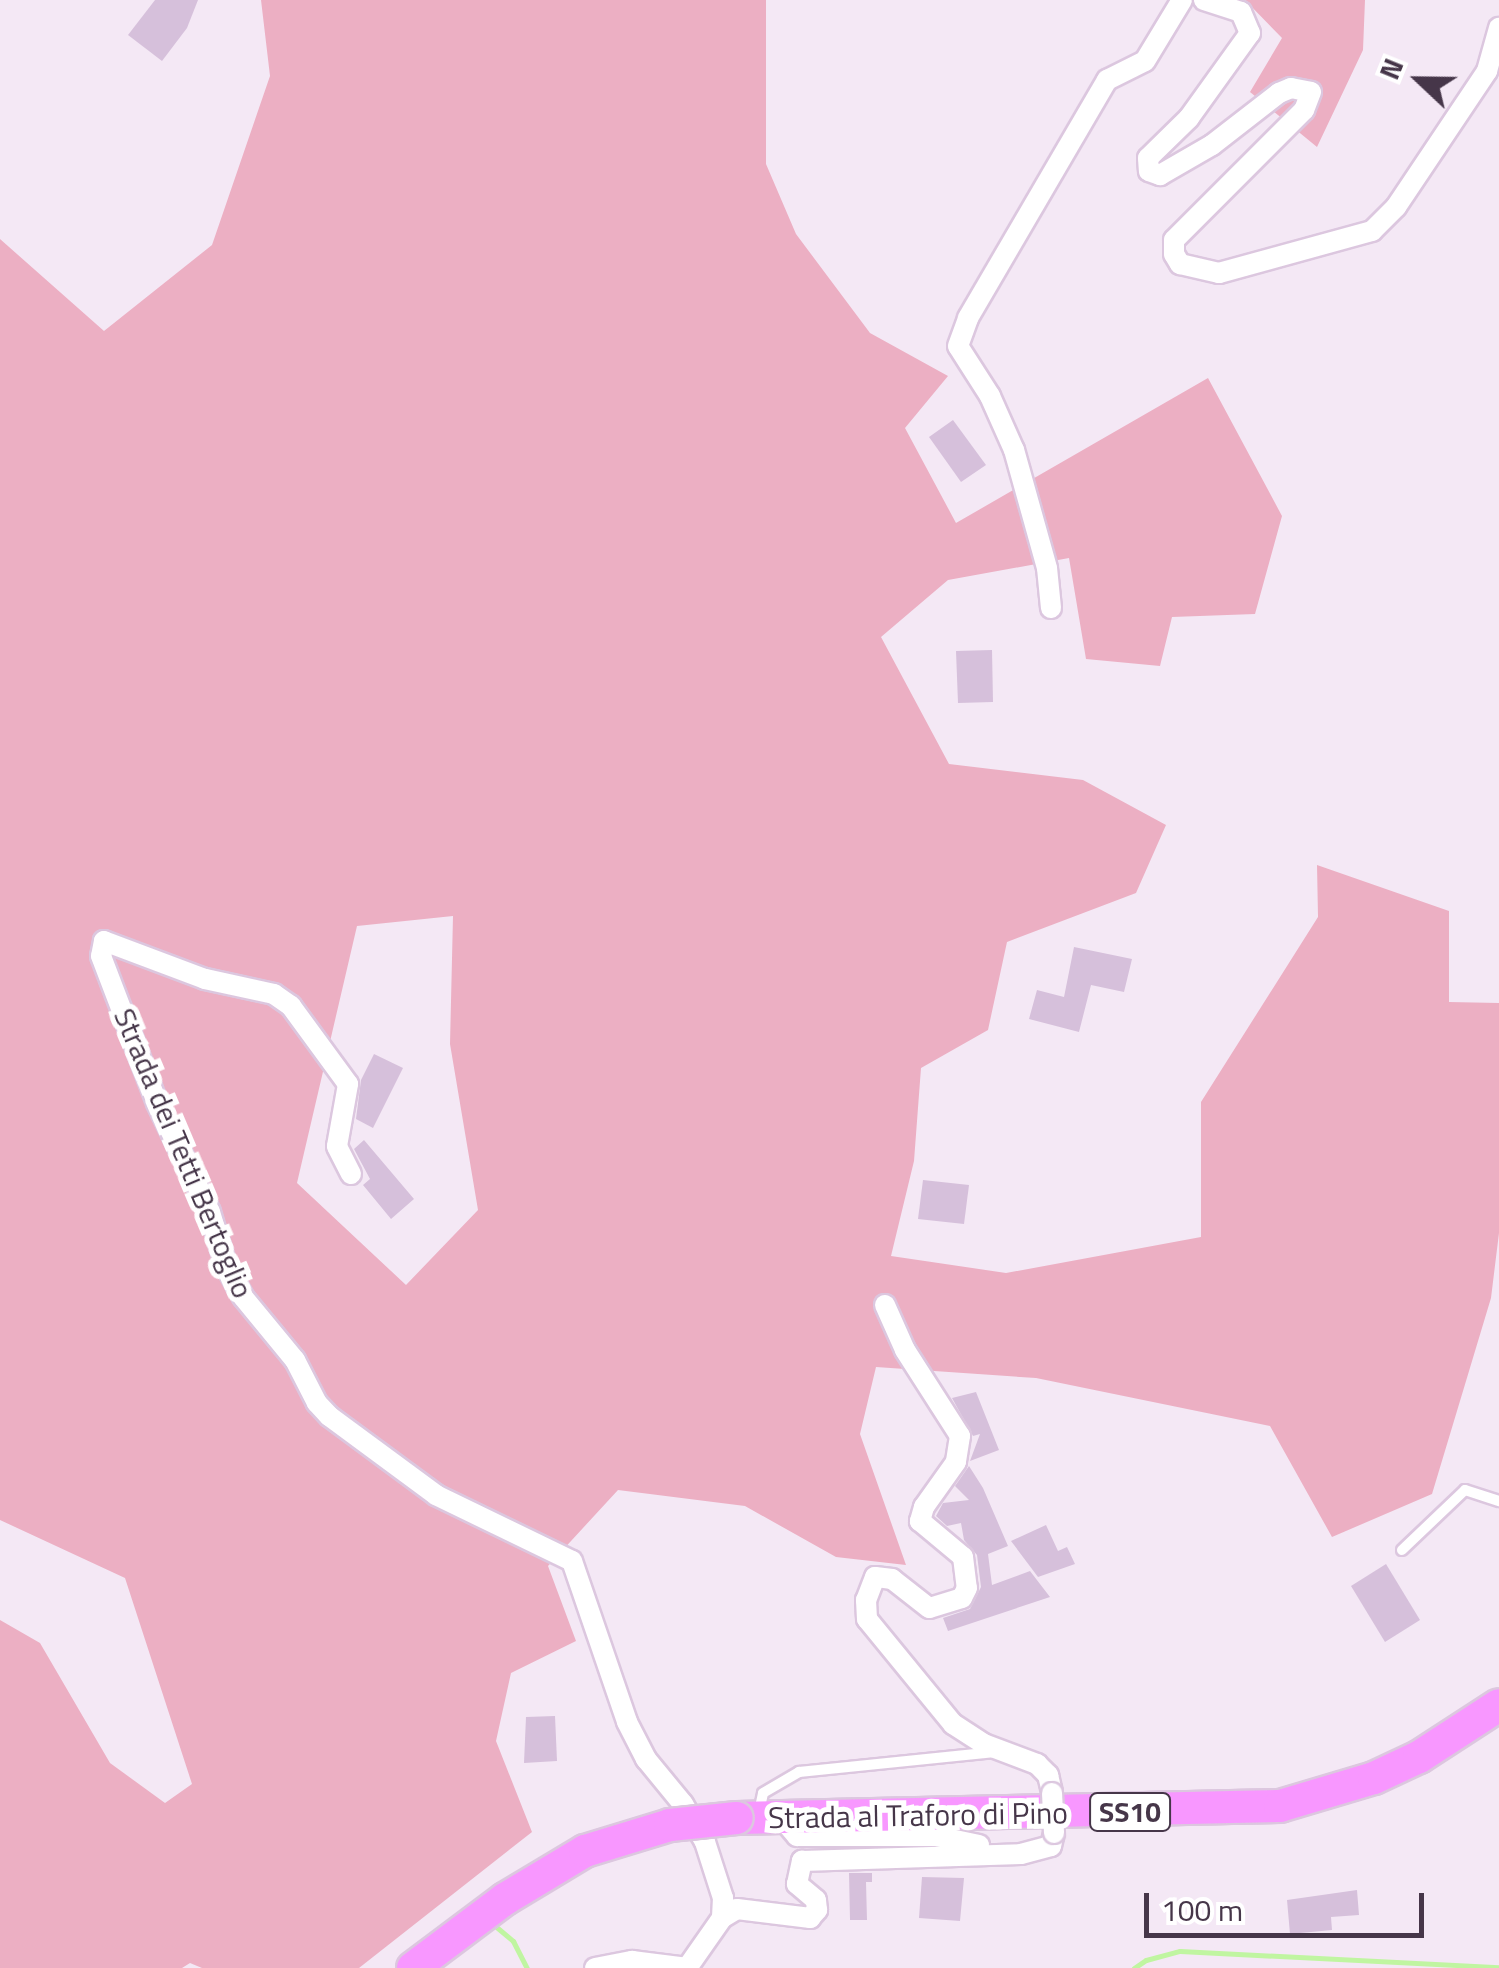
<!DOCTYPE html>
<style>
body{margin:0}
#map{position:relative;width:1499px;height:1968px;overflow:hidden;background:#f4e8f5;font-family:"Titillium Web",sans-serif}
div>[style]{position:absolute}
.green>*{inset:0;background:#ecafc3}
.stream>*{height:5px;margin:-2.5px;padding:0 2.5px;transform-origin:2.5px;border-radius:2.5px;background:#c0f5a1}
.building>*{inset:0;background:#d6c0db}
.roads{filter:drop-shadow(2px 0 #dcc7df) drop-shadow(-2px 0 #dcc7df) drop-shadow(0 2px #dcc7df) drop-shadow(0 -2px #dcc7df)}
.lane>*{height:10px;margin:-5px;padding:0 5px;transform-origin:5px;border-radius:5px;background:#fff}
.street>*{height:20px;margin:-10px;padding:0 10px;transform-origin:10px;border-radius:10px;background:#fff}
.primary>*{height:32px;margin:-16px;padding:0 16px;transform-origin:16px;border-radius:16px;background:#f897ff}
.bridges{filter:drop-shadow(2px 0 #dcc7df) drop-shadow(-2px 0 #dcc7df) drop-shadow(0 2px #dcc7df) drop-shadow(0 -2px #dcc7df)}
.street-bridge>*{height:20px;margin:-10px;padding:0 10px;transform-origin:10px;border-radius:10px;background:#fff}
.primary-bridge>*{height:32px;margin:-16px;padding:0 16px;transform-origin:16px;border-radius:16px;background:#f897ff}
span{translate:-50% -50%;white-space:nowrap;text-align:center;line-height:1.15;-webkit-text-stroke:10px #fff;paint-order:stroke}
.shield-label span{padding:2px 8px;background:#fff;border:2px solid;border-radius:8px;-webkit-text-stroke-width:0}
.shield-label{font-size:28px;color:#463649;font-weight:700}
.street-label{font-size:30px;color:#463649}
.north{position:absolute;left:1369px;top:30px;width:100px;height:100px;-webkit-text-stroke:8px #fff;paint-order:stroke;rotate:292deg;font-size:28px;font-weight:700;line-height:40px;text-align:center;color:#463649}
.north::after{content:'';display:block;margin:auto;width:35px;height:45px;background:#463649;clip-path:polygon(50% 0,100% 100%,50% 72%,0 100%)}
.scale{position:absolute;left:1144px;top:1893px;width:280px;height:45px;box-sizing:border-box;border:5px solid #463649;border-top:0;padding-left:12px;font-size:30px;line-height:35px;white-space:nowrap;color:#463649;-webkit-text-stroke:8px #fff;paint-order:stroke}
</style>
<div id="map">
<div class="green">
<i style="clip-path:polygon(evenodd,261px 0,766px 0,766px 164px,796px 234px,870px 333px,948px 376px,905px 428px,956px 523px,1208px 378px,1282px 516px,1255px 614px,1172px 617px,1160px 666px,1086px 659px,1069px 558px,948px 580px,881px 637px,949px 764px,1083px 780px,1166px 825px,1136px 893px,1007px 942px,988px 1030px,921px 1068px,914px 1161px,891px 1256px,1006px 1273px,1201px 1237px,1201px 1102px,1318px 917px,1317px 865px,1449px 911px,1449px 1002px,1499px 1003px,1499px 1233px,1491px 1298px,1432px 1494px,1332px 1537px,1270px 1426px,1036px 1378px,876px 1367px,860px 1434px,906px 1565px,836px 1557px,745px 1506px,618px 1490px,548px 1566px,576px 1641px,511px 1673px,496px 1741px,532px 1832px,359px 1968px,202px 1968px,190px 1963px,182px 1968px,0 1968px,0 1620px,40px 1643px,110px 1763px,165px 1803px,192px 1784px,125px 1578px,0 1520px,0 239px,104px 331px,212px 245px,270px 76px,261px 0,453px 916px,450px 1044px,478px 1210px,406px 1285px,297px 1183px,357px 926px,453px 916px)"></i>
<i style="clip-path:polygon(1245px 0,1365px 0,1363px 50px,1317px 147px,1250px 92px,1282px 38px)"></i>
</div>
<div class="stream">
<i style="left:494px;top:1925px;width:25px;rotate:40deg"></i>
<i style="left:513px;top:1941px;width:30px;rotate:63deg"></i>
<i style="left:1134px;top:1968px;width:14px;rotate:-34deg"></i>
<i style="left:1146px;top:1960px;width:35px;rotate:-15deg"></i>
<i style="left:1180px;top:1951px;width:319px;rotate:2.9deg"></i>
</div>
<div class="building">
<i style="clip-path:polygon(155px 0,198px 0,187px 28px,162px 61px,128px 35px)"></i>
<i style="clip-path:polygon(953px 420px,986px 465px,961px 482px,929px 437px)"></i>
<i style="clip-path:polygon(992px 650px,993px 702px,958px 703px,956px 651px)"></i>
<i style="clip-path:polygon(1074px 947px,1132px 959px,1124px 992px,1091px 985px,1079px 1032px,1029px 1019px,1037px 990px,1064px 997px)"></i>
<i style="clip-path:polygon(374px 1054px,403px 1068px,373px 1128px,356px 1119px,361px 1080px)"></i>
<i style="clip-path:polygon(364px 1140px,414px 1199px,391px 1219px,363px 1185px,370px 1179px,354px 1149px)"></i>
<i style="clip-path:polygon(923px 1180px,969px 1185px,964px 1224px,918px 1219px)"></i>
<i style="clip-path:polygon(976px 1392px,999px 1450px,970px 1461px,980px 1434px,973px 1436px,952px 1398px)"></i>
<i style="clip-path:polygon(969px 1466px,983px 1488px,1008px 1546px,988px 1554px,992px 1585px,1030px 1571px,1050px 1597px,948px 1631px,943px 1618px,970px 1609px,981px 1587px,977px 1555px,964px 1540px,961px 1523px,947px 1526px,936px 1516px,943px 1503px,969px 1500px,955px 1486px)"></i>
<i style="clip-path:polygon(1046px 1525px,1058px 1551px,1067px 1547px,1075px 1564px,1038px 1577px,1011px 1541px)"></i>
<i style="clip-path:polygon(1386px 1564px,1420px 1620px,1385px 1642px,1351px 1586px)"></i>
<i style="clip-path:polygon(555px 1716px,557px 1761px,524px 1763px,526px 1717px)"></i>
<i style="clip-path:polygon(849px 1873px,872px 1873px,872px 1882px,866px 1882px,867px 1920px,850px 1920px)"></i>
<i style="clip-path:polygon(922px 1877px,964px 1878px,960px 1921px,919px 1918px)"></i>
<i style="clip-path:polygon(1357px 1890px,1359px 1915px,1331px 1917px,1332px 1930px,1290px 1934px,1287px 1900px)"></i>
</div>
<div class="roads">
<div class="lane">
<i style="left:1402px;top:1550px;width:87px;rotate:-43.6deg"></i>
<i style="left:1465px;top:1490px;width:36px;rotate:18deg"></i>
<i style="left:759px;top:1812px;width:19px;rotate:-78deg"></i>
<i style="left:763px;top:1793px;width:42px;rotate:-30.3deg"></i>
<i style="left:799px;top:1772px;width:197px;rotate:-5.8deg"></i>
</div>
<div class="street">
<i style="left:1204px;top:0;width:39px;rotate:18deg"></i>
<i style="left:1241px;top:12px;width:23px;rotate:67deg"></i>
<i style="left:1250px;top:33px;width:105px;rotate:125.7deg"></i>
<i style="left:1189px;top:118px;width:57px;rotate:135.7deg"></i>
<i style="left:1148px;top:158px;width:13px;rotate:86deg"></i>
<i style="left:1149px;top:171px;width:12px;rotate:20deg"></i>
<i style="left:1160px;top:175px;width:60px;rotate:-30deg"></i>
<i style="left:1212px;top:145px;width:85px;rotate:-37.8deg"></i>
<i style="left:1279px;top:93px;width:13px;rotate:-23deg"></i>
<i style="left:1291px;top:88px;width:20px;rotate:11deg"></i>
<i style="left:1311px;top:92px;width:19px;rotate:111deg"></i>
<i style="left:1304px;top:110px;width:184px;rotate:135deg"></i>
<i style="left:1174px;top:240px;width:14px;rotate:90deg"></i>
<i style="left:1174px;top:254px;width:12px;rotate:59deg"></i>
<i style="left:1180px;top:264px;width:40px;rotate:13deg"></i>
<i style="left:1219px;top:273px;width:159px;rotate:-15.4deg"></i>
<i style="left:1372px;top:231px;width:34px;rotate:-45deg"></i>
<i style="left:1396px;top:207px;width:164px;rotate:-56.2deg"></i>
<i style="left:1487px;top:71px;width:45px;rotate:-74.4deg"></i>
<i style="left:1051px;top:608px;width:40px;rotate:-95.7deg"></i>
<i style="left:1047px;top:568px;width:123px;rotate:-105.6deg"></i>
<i style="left:1014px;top:450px;width:59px;rotate:-114deg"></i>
<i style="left:990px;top:396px;width:59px;rotate:-122.6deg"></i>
<i style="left:958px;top:346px;width:30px;rotate:-70deg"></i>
<i style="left:968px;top:318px;width:276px;rotate:-59.7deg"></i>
<i style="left:1107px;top:80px;width:42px;rotate:-26.6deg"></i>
<i style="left:1145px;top:61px;width:71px;rotate:-58.8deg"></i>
<i style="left:351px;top:1174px;width:31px;rotate:-117deg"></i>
<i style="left:337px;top:1146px;width:63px;rotate:-79.9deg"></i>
<i style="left:348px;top:1084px;width:97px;rotate:-126.2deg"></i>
<i style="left:291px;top:1006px;width:21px;rotate:-145deg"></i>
<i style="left:274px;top:994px;width:71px;rotate:-167.7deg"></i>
<i style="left:205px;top:979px;width:108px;rotate:-159.4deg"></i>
<i style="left:104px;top:941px;width:15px;rotate:101deg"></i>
<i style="left:101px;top:956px;width:157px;rotate:69.1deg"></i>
<i style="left:157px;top:1103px;width:121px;rotate:64.1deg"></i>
<i style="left:210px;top:1212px;width:56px;rotate:73.5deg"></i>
<i style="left:226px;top:1266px;width:35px;rotate:61deg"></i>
<i style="left:243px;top:1297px;width:82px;rotate:50.5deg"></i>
<i style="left:295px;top:1360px;width:48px;rotate:62.9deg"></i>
<i style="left:317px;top:1403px;width:18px;rotate:47deg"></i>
<i style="left:329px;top:1416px;width:133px;rotate:36.4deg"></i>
<i style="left:436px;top:1495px;width:151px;rotate:25.9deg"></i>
<i style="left:572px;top:1561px;width:170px;rotate:71.1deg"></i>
<i style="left:627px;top:1722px;width:42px;rotate:62.8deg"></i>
<i style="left:646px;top:1759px;width:58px;rotate:50.6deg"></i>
<i style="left:683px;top:1804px;width:44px;rotate:59.9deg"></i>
<i style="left:705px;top:1842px;width:59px;rotate:72.2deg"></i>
<i style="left:723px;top:1898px;width:20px;rotate:93deg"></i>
<i style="left:885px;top:1305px;width:49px;rotate:66deg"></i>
<i style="left:905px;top:1350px;width:102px;rotate:57.4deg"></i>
<i style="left:960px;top:1436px;width:26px;rotate:99deg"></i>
<i style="left:956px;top:1462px;width:55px;rotate:125.4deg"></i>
<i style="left:924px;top:1507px;width:15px;rotate:106deg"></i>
<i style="left:920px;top:1521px;width:56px;rotate:39.9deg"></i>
<i style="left:963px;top:1557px;width:31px;rotate:83deg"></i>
<i style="left:967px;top:1588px;width:11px;rotate:117deg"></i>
<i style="left:962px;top:1598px;width:34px;rotate:163deg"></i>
<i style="left:929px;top:1608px;width:47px;rotate:-141.9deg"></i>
<i style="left:892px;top:1579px;width:17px;rotate:-173deg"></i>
<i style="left:875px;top:1577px;width:25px;rotate:111deg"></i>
<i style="left:866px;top:1600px;width:19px;rotate:87deg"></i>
<i style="left:867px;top:1619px;width:136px;rotate:50.7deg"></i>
<i style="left:953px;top:1724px;width:37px;rotate:33deg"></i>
<i style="left:984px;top:1744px;width:57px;rotate:20.7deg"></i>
<i style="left:1037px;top:1764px;width:16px;rotate:45deg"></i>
<i style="left:1048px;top:1775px;width:18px;rotate:77deg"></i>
<i style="left:781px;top:1817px;width:25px;rotate:50deg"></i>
<i style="left:797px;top:1836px;width:139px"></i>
<i style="left:936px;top:1836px;width:44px;rotate:11.8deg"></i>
<i style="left:595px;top:1968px;width:38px;rotate:-11deg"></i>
<i style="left:632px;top:1961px;width:56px;rotate:7.1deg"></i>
<i style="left:687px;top:1968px;width:61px;rotate:-55deg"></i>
<i style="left:722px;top:1918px;width:17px;rotate:-31deg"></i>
<i style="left:737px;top:1909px;width:74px;rotate:7deg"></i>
<i style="left:810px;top:1918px;width:11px;rotate:-49deg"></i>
<i style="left:817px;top:1910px;width:10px;rotate:-96deg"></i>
<i style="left:816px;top:1900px;width:25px;rotate:-140deg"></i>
<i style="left:797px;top:1884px;width:24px;rotate:-78deg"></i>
<i style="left:802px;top:1861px;width:219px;rotate:-1.8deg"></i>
<i style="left:1021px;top:1854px;width:31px;rotate:-15deg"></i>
<i style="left:1051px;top:1846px;width:13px;rotate:-77deg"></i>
</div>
<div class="primary">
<i style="left:737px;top:1818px;width:543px;rotate:-1.27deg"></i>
<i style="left:1280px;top:1806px;width:98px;rotate:-16.6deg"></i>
<i style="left:1374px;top:1778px;width:50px;rotate:-25deg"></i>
<i style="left:1419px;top:1757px;width:95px;rotate:-33deg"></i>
</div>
</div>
<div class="bridges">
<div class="street-bridge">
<i style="left:1052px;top:1793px;width:40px;rotate:87.1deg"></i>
</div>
<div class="primary-bridge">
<i style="left:413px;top:1968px;width:115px;rotate:-36.9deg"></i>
<i style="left:505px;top:1899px;width:93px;rotate:-31deg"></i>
<i style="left:585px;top:1851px;width:89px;rotate:-17deg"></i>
<i style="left:670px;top:1825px;width:67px;rotate:-6deg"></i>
</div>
</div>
<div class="shield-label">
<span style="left:1130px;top:1812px">SS10</span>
</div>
<div class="street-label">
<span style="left:184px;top:1153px;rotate:67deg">Strada dei Tetti Bertoglio</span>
<span style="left:918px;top:1815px;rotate:-1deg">Strada al Traforo di Pino</span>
</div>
<div class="north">N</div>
<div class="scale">100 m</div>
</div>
